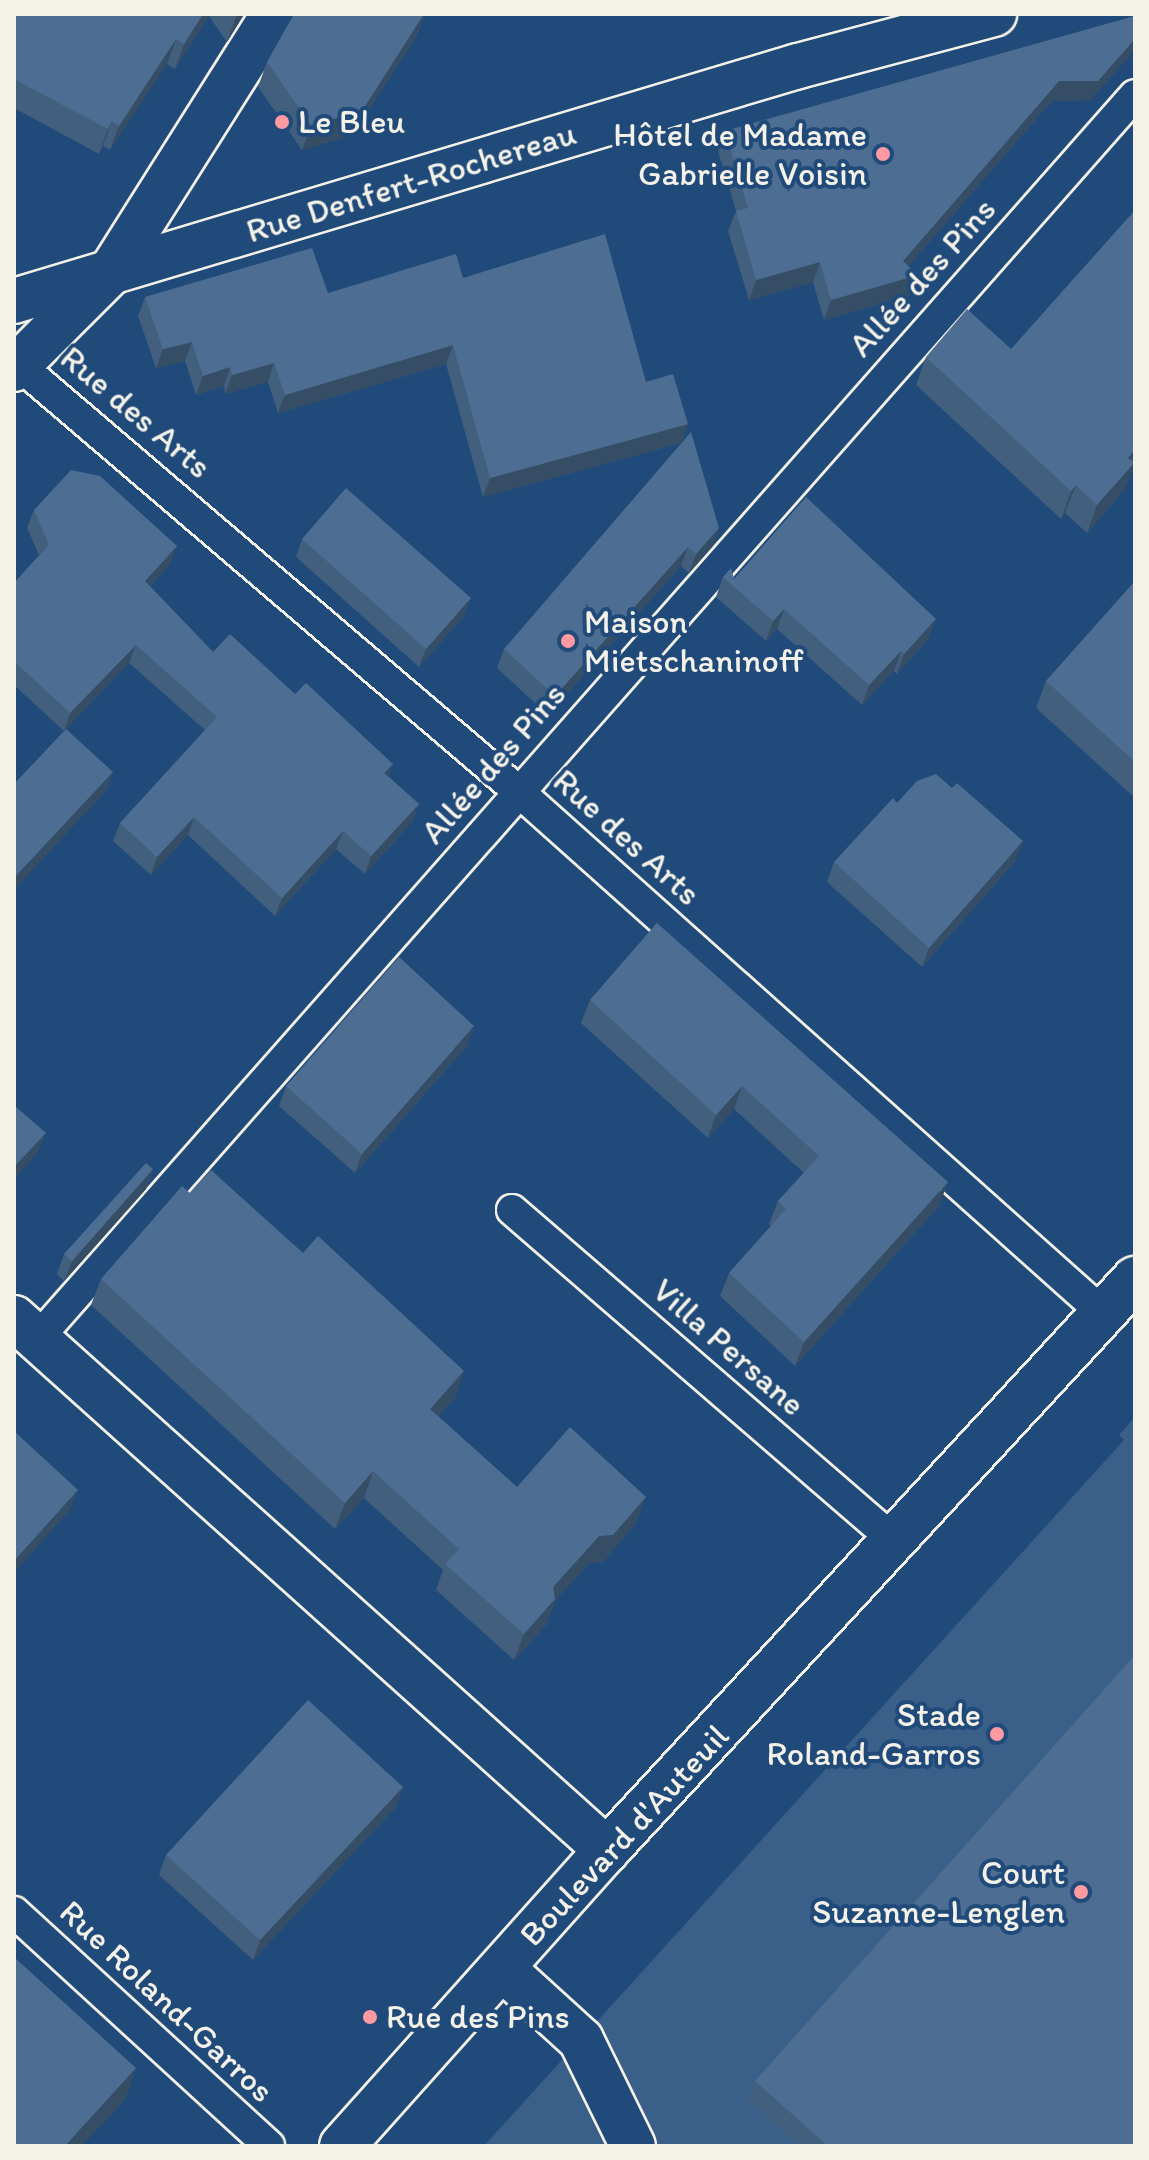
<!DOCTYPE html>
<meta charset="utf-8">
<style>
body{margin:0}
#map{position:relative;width:1149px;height:2160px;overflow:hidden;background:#1f4a7a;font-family:Itim,sans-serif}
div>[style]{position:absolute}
.green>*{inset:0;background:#3a5f88}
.roads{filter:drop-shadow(2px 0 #f4f1e8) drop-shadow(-2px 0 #f4f1e8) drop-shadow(0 2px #f4f1e8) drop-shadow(0 -2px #f4f1e8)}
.service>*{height:30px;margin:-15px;padding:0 15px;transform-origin:15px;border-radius:15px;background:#1f4a7a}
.pedestrian>*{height:44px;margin:-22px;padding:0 22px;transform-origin:22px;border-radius:22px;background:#1f4a7a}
.minor>*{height:44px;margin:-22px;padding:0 22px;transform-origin:22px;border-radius:22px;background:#1f4a7a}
.tertiary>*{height:44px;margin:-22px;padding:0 22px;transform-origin:22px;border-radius:22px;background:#1f4a7a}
.wall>*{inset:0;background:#425f7e}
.shaded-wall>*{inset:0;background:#364d66}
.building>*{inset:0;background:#4d6e92}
.dots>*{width:22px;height:22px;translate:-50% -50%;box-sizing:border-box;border:4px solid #1f4a7a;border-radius:50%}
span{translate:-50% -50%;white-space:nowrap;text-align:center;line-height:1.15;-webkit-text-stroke:8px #1f4a7a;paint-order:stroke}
.poi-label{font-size:34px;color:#f4f1e8}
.left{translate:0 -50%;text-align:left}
.right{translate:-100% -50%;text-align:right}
.street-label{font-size:34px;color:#f4f1e8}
.frame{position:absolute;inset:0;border:16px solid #f4f1e8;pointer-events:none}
</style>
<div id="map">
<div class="green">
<i style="clip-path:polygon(1135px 1417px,1135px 2146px,484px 2146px,1124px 1440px,1119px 1435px)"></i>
</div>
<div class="roads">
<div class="service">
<i style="left:18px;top:364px;width:658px;rotate:40.5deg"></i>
<i style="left:518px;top:791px;width:785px;rotate:41.75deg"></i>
<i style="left:512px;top:1210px;width:508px;rotate:40.85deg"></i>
<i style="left:37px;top:1339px;width:1659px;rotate:-48.57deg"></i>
<i style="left:14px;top:1912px;width:346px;rotate:42.5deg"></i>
</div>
<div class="pedestrian">
<i style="left:502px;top:1968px;width:107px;rotate:42.3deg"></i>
<i style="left:581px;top:2040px;width:118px;rotate:63.9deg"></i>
</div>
<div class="minor">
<i style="left:14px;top:301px;width:818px;rotate:-16.69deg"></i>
<i style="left:798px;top:66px;width:203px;rotate:-14.9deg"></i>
<i style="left:14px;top:369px;width:136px;rotate:-45deg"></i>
<i style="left:110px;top:273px;width:307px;rotate:-57.7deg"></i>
<i style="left:14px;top:1318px;width:797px;rotate:41.9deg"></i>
</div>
<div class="tertiary">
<i style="left:342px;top:2146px;width:397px;rotate:-48.2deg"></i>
<i style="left:607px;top:1850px;width:778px;rotate:-47.24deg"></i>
</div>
</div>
<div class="wall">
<i style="clip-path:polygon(14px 14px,244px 14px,227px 42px,209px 16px,175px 69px,167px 64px,110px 150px,103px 146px,99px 154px,14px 108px)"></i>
<i style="clip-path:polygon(425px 14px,416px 37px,353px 135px,302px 150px,258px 87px,267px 62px)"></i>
<i style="clip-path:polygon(1135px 16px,1091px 100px,1052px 101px,908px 266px,918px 275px,911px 295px,824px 320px,813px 282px,749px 300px,728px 231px,736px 211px,718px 151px,725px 131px)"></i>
<i style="clip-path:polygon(463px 278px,646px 382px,688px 424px,681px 443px,483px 497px,446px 364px,278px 413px,268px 382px,225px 394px,224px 386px,196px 395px,185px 361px,156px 368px,138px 316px,145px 297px,328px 293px)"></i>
<i style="clip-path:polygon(926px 357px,1132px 470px,1124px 490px,1087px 533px,1065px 513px,1061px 519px,916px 385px)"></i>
<i style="clip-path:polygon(34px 510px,177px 546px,170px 564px,150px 586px,213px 652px,295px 694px,393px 764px,388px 776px,419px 804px,412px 822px,365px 874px,336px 849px,275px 916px,188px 835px,151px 875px,113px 841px,120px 823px,205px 730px,129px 663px,64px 731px,14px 685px,14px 583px,39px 555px,27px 528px)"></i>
<i style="clip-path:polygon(719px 528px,712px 547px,689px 573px,681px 566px,548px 715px,497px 668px,504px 649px)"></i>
<i style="clip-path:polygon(302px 539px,464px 616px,419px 667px,296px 557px)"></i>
<i style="clip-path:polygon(723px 577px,734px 579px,929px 638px,897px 674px,894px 671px,862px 705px,777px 629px,766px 641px,716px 597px)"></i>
<i style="clip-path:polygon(1135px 581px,1135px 798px,1036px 708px,1046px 681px)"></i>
<i style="clip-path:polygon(897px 803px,1016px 860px,922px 967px,827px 882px,834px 862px)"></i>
<i style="clip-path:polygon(657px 923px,939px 1206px,795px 1366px,720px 1296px,729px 1273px,771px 1226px,769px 1224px,778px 1201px,804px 1173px,734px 1109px,708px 1138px,581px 1023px,590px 1000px)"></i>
<i style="clip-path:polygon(467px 1046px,355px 1173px,279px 1106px,286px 1086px)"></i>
<i style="clip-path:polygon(153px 1169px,146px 1189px,64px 1281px,57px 1274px,64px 1254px)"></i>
<i style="clip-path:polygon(101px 1279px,455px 1398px,438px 1416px,517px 1487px,636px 1523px,603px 1562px,589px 1563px,555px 1601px,546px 1625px,514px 1660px,436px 1590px,443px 1570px,364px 1498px,335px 1529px,91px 1305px)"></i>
<i style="clip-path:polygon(403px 1787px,396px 1807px,253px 1960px,159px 1875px,166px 1855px)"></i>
<i style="clip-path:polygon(755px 2081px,1135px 2146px,800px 2146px,748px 2100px)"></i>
</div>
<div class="shaded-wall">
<i style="clip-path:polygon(203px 14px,210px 14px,175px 69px,184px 44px)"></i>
<i style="clip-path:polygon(238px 14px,244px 14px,227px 42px,236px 17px)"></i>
<i style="clip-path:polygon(425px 14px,416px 37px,353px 135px,302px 150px,311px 125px)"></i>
<i style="clip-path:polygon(176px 39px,167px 64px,110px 150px,119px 126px)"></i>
<i style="clip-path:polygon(1135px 39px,1135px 50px,1091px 100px,1052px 101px,896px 281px,903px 261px,1059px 81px)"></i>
<i style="clip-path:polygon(112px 121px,103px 146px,99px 154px,108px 129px)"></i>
<i style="clip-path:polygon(820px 262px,813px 282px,749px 300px,756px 280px)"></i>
<i style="clip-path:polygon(918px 275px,911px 295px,824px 320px,831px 300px)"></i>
<i style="clip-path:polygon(192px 342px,185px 361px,156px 368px,163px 349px)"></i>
<i style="clip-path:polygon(453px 345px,446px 364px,278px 413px,285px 395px)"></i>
<i style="clip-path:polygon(274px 363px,268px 382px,225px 394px,232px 375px)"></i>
<i style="clip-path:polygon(230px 367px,224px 386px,196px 395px,203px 376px)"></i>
<i style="clip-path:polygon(688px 424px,681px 443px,483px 497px,490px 478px)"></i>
<i style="clip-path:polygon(1135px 450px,1135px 467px,1132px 470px,1124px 490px,1087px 533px,1097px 505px,1128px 458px)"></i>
<i style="clip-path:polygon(1076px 485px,1065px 513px,1061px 519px,1071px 491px)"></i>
<i style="clip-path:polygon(719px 528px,712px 547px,689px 573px,696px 554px)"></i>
<i style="clip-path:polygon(177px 546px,170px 564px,138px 599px,145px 581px)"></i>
<i style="clip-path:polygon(688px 547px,681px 566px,548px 715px,555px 696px)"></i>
<i style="clip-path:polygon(471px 598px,464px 616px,419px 667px,426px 649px)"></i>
<i style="clip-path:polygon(784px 609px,777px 629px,766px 641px,773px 621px)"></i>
<i style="clip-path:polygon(936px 619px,929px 638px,897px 674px,904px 654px)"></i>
<i style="clip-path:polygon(136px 645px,129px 663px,64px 731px,70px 713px)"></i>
<i style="clip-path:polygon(901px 651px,894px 671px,862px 705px,869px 685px)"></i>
<i style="clip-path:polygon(393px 764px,386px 782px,384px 773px)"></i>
<i style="clip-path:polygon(113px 772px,107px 790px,14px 890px,14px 878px)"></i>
<i style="clip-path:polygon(419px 804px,412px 822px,365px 874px,371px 856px)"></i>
<i style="clip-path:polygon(194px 817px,188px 835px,151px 875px,157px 857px)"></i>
<i style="clip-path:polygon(343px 831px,336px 849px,275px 916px,282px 898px)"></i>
<i style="clip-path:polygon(1023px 841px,1016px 860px,922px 967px,929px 948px)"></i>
<i style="clip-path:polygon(474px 1026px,467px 1046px,355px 1173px,362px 1154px)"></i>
<i style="clip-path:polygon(742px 1086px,734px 1109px,708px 1138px,716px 1115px)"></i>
<i style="clip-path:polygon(46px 1133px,38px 1152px,14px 1179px,14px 1167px)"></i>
<i style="clip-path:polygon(153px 1169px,146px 1189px,64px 1281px,72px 1261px)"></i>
<i style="clip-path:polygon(948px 1182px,939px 1206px,795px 1366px,804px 1342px)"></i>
<i style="clip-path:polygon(464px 1371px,455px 1398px,421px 1435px,430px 1409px)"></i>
<i style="clip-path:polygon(373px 1471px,364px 1498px,335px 1529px,345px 1503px)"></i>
<i style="clip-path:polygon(78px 1490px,70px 1510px,14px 1573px,14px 1561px)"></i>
<i style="clip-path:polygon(646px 1497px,636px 1523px,603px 1562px,589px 1563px,555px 1601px,546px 1625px,514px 1660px,524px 1634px,553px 1587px,599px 1536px)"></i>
<i style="clip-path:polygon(403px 1787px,396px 1807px,253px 1960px,260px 1940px)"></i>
<i style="clip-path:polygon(136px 2068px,125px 2100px,82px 2146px,65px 2146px)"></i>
</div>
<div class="building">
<i style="clip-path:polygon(14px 14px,203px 14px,184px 44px,176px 39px,119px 126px,112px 121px,108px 129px,14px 79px)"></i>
<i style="clip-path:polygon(294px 14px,424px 14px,362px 111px,311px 125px,267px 62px)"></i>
<i style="clip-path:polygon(1135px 16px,1135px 39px,1098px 81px,1059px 81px,903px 261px,918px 275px,831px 300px,820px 262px,756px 280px,736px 211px,748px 208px,725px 131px)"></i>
<i style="clip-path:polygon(1135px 210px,1135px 450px,1128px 458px,1135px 462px,1097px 505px,1076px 485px,1071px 491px,926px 357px,967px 309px,1011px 349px)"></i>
<i style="clip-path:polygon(605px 234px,646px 382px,673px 374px,688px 424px,490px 478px,453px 345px,285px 395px,274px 363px,232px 375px,230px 367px,203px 376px,192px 342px,163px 349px,145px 297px,312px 248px,328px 293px,456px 254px,463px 278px)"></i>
<i style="clip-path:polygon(691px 432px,719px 528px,696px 554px,688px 547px,555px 696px,504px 649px)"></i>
<i style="clip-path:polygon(71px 470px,100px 476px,177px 546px,145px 581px,213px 652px,230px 634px,295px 694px,306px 683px,393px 764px,384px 773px,419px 804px,371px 856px,343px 831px,282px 898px,194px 817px,157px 857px,120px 823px,217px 717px,136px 645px,70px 713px,14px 661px,14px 583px,49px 545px,34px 510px)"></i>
<i style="clip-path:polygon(346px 488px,471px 598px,426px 649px,302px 539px)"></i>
<i style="clip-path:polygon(806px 497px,936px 619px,904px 654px,901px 651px,869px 685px,784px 609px,773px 621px,723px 577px,731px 568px,734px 579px)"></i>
<i style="clip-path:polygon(1135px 581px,1135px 762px,1046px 681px)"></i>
<i style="clip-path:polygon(66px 729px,113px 772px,14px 878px,14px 784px)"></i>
<i style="clip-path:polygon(936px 774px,952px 788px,957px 783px,1023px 841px,929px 948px,834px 862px,893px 798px,897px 803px,917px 781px)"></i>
<i style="clip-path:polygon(657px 923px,948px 1182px,804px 1342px,729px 1273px,786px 1209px,778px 1201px,819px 1156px,742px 1086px,716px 1115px,590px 1000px)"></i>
<i style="clip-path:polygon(399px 957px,474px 1026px,362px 1154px,286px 1086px)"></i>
<i style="clip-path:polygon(14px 1105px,46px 1133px,14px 1167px)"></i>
<i style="clip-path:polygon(146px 1163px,153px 1169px,72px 1261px,64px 1254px)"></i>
<i style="clip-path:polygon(211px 1170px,303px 1253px,318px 1236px,464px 1371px,430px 1409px,517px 1487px,570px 1427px,646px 1497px,613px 1535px,599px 1536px,553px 1587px,555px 1599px,524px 1634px,445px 1564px,459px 1549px,373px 1471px,345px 1503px,101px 1279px,182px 1186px,190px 1193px)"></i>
<i style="clip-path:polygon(14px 1431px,78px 1490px,14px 1561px)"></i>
<i style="clip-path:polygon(1135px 1655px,1135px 2146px,828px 2146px,755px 2081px)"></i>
<i style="clip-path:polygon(308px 1700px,403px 1787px,260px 1940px,166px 1855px)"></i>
<i style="clip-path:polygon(14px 1957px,136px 2068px,65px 2146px,14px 2146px)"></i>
</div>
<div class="dots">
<i style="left:282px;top:122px;background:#ff9aa2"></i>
<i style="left:883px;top:154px;background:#ff9aa2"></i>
<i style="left:568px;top:641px;background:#ff9aa2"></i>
<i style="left:997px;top:1734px;background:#ff9aa2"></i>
<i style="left:1081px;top:1892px;background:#ff9aa2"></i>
<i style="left:370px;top:2017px;background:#ff9aa2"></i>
</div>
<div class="poi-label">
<span class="left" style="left:298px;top:122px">Le Bleu</span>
<span class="right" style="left:867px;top:154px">Hôtel de Madame<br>Gabrielle Voisin</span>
<span class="left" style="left:584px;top:641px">Maison<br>Mietschaninoff</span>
<span class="right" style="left:981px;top:1734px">Stade<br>Roland-Garros</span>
<span class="right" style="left:1065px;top:1892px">Court<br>Suzanne-Lenglen</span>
<span class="left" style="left:386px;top:2017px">Rue des Pins</span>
</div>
<div class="street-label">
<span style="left:411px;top:182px;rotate:-17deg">Rue Denfert-Rochereau</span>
<span style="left:922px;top:277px;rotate:-48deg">Allée des Pins</span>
<span style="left:136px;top:412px;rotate:40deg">Rue des Arts</span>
<span style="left:493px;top:763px;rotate:-49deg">Allée des Pins</span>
<span style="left:627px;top:837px;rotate:42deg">Rue des Arts</span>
<span style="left:729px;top:1347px;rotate:41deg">Villa Persane</span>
<span style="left:624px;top:1835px;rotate:-47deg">Boulevard d'Auteuil</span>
<span style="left:167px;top:2001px;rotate:43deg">Rue Roland-Garros</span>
</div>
<div class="frame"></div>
</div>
